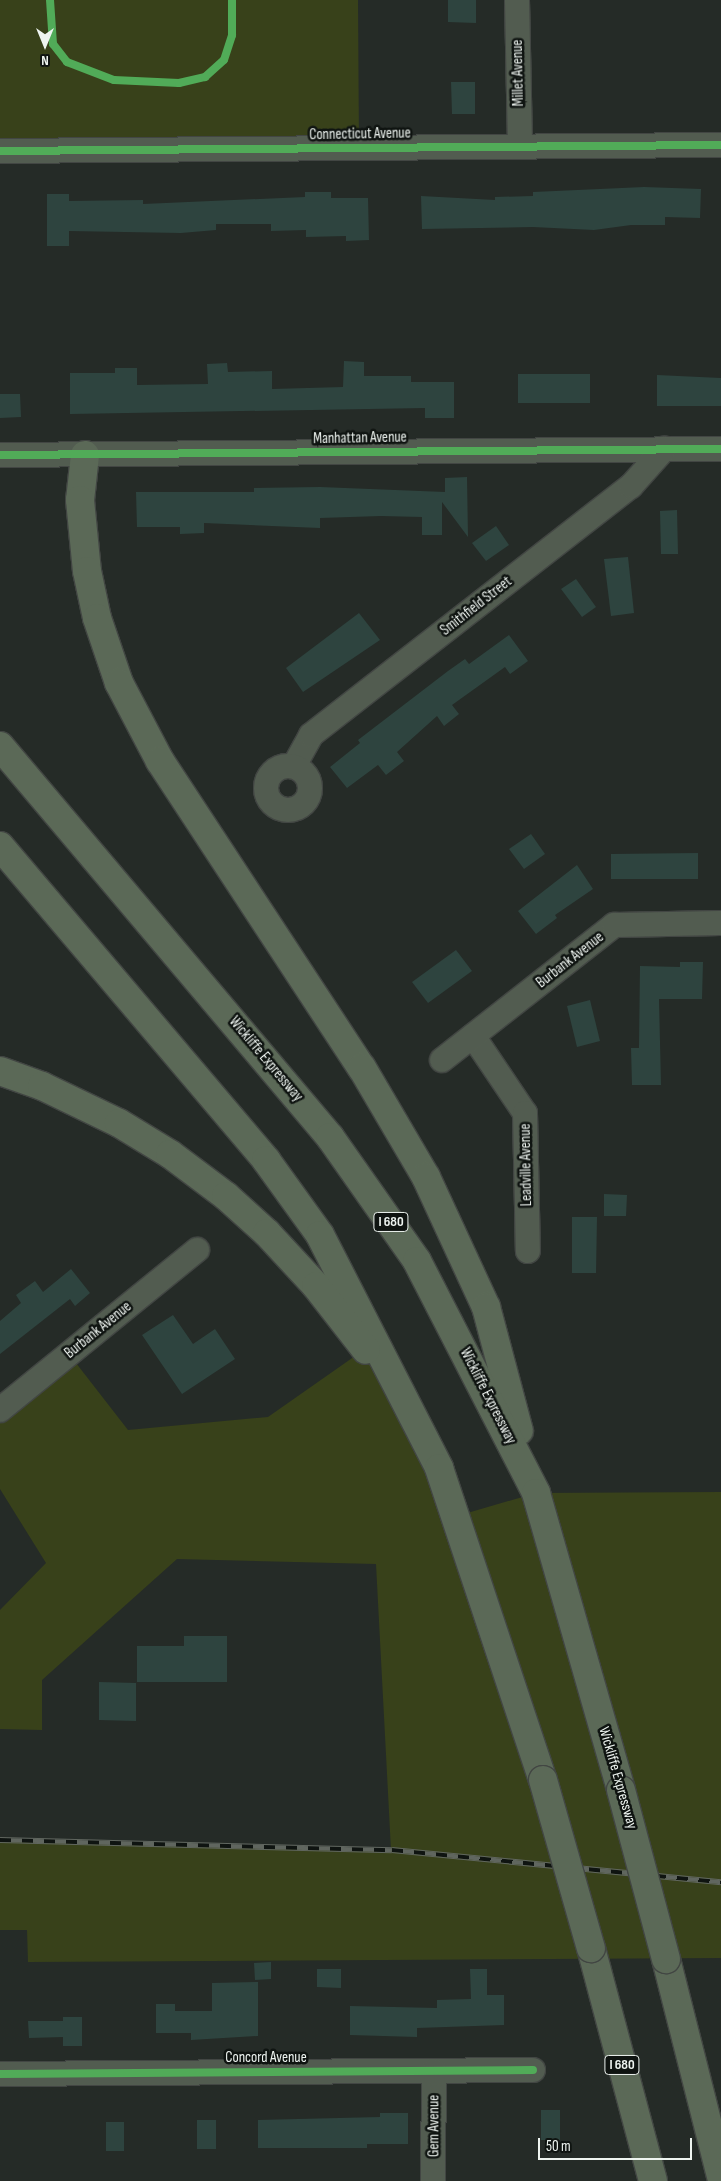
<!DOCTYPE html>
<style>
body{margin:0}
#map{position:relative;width:721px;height:2181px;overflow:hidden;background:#252b27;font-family:"Sofia Sans Condensed",sans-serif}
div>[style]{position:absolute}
.green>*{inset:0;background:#38411a}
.building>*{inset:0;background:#2e443f}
.roads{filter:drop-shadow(1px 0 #424643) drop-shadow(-1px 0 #424643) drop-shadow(0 1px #424643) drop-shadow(0 -1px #424643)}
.minor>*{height:24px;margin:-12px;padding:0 12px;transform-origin:12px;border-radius:12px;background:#525c50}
.minor>.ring{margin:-12px;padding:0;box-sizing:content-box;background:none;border:24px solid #525c50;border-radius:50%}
.highway>*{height:28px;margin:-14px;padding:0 14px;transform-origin:14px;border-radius:14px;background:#5b6957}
.rail>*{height:5.5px;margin-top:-2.75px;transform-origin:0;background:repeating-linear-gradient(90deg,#0f1411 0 11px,#60665f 0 22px);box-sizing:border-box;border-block:1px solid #60665f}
.bridges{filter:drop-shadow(1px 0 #424643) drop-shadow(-1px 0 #424643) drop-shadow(0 1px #424643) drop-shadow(0 -1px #424643)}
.highway-bridge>*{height:28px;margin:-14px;padding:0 14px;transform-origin:14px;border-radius:14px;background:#5b6957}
.cycleway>*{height:8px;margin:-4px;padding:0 4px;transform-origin:4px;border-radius:4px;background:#51ab58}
span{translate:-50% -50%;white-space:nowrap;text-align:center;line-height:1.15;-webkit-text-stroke:5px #0f1411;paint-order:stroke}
.shield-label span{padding:1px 4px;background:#0f1411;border:1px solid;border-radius:4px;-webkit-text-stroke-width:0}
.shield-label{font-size:14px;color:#eef4f0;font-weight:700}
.street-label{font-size:15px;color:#eef4f0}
.north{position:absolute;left:20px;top:20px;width:50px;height:50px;-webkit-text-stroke:4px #0f1411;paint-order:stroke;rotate:180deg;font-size:14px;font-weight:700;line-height:20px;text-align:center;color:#eef4f0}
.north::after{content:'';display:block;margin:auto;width:18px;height:22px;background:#eef4f0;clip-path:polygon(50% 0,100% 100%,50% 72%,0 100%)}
.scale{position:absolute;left:538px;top:2138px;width:154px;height:22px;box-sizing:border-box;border:2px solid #eef4f0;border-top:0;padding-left:6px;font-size:15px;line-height:18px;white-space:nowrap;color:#eef4f0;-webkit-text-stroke:4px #0f1411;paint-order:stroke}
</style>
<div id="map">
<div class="green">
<i style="clip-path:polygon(0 0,358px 0,359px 148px,0 151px)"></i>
<i style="clip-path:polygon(365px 1349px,457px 1516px,536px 1493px,721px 1492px,721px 1958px,28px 1962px,27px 1930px,0 1930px,0 1840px,391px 1850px,376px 1564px,177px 1559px,42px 1680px,42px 1730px,0 1729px,0 1610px,46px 1563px,0 1489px,0 1410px,69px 1354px,128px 1430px,268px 1417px)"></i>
</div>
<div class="building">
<i style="clip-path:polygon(448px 0,476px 0,476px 23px,448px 22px)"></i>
<i style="clip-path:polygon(451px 82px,475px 82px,475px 114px,452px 114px)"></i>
<i style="clip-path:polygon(644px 187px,701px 189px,700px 218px,665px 217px,665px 225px,631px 225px,594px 230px,533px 227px,422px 229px,421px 196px,495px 200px,495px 197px,533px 196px,533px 192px)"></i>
<i style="clip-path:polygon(305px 192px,331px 192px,331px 198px,368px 198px,369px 240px,346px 241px,346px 236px,306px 237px,306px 230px,271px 231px,271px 224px,216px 224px,216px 230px,181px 233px,69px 231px,69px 246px,47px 246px,47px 194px,69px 194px,69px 201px,143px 200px,143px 204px,305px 197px)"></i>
<i style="clip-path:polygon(344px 361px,364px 362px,364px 376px,411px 376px,411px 382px,454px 382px,454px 418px,425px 418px,425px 408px,70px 414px,70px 373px,115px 373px,115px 368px,137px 368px,137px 385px,208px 384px,207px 364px,227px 363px,228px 372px,272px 371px,272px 389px,343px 387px)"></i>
<i style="clip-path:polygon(518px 374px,590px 374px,590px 403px,518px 403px)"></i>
<i style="clip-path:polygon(657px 375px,721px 378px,721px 406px,657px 406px)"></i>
<i style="clip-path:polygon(0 394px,20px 394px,21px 417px,0 418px)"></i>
<i style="clip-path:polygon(467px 477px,468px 537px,442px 502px,442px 535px,422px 535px,422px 517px,381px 516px,320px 518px,320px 528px,204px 523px,204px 533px,180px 534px,180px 527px,137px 527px,136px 492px,254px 492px,254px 488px,320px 487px,445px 492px,445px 478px)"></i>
<i style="clip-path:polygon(677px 510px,678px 554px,661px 554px,660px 511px)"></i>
<i style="clip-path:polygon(496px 526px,509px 545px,486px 561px,472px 543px)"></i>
<i style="clip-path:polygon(628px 557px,634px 613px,611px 616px,604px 559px)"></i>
<i style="clip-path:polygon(576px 579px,596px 607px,582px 617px,561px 589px)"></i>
<i style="clip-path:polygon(359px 613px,380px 640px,303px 692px,286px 668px)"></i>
<i style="clip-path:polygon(509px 635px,528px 661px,510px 674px,505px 667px,452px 705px,459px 714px,444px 726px,437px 716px,397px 752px,404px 761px,386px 775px,378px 765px,347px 788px,330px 767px,360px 743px,358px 740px,448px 671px,465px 659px,469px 664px)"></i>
<i style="clip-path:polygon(531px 834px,545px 854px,524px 869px,509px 849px)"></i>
<i style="clip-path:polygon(698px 853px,698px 879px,611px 879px,611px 854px)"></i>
<i style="clip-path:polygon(577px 865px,593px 889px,555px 915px,557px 918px,536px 934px,518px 911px)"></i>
<i style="clip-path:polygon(456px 950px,472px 971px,428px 1003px,412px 982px)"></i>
<i style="clip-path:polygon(680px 962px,703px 962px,702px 999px,659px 999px,661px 1085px,632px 1085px,631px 1048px,639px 1048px,640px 966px,680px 967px)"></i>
<i style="clip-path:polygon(590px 1000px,600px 1041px,577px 1047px,567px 1006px)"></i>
<i style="clip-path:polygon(604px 1194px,627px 1195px,626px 1216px,604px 1216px)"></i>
<i style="clip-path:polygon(572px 1217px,597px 1217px,596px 1273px,572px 1273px)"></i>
<i style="clip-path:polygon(71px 1269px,90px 1293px,75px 1306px,70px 1299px,0 1354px,0 1321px,21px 1303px,16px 1295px,35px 1281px,43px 1292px)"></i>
<i style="clip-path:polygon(173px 1315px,193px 1344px,215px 1329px,235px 1359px,182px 1394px,142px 1335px)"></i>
<i style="clip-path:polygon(184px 1636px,227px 1636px,227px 1682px,137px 1682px,137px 1646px,184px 1646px)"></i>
<i style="clip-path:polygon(99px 1682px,136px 1683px,136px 1721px,99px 1720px)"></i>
<i style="clip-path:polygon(271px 1962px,271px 1979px,255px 1980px,254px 1963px)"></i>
<i style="clip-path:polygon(317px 1969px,341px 1969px,341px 1988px,317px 1987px)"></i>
<i style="clip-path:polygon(470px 1969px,487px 1969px,487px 1995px,504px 1995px,504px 2025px,417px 2028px,417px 2037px,350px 2035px,350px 2006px,437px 2008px,437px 2000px,471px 1999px)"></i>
<i style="clip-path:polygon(258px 1982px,258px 2036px,191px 2040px,191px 2033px,156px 2033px,156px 2004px,175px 2004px,175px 2011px,212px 2011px,212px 1983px)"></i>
<i style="clip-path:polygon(63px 2017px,82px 2017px,82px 2046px,63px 2046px,63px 2037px,29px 2038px,28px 2021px,63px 2021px)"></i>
<i style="clip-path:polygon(541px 2110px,560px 2110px,560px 2140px,541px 2140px)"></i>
<i style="clip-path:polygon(380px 2113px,408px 2113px,408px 2144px,367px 2144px,367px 2148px,258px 2148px,258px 2120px,380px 2117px)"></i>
<i style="clip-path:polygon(197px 2120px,216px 2120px,216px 2149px,197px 2149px)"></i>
<i style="clip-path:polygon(106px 2122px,124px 2122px,124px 2151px,106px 2151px)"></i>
</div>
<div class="roads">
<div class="minor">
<i style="left:517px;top:0;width:146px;rotate:88.8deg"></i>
<i style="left:0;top:151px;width:721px;rotate:-0.48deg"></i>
<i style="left:0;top:455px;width:721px;rotate:-0.48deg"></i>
<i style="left:294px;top:766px;width:35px;rotate:-61deg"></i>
<i style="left:311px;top:735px;width:405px;rotate:-37.9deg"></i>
<i style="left:631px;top:486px;width:50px;rotate:-48.3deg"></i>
<i class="ring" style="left:266px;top:766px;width:20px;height:20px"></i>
<i style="left:473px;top:1036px;width:93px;rotate:56deg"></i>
<i style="left:525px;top:1113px;width:138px;rotate:88.8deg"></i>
<i style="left:442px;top:1060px;width:219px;rotate:-38.1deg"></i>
<i style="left:614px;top:925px;width:107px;rotate:-1.1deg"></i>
<i style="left:0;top:1410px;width:254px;rotate:-39.1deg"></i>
<i style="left:0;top:2074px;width:533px;rotate:-0.43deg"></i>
<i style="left:433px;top:2181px;width:110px;rotate:-89.5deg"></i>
</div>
<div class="highway">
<i style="left:85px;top:455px;width:45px;rotate:96.3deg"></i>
<i style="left:80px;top:500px;width:71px;rotate:84.4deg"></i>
<i style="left:87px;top:571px;width:48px;rotate:78deg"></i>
<i style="left:97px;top:618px;width:69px;rotate:71.3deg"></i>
<i style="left:119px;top:683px;width:88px;rotate:62.3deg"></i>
<i style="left:160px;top:761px;width:367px;rotate:56.7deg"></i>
<i style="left:362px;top:1068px;width:126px;rotate:59.6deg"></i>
<i style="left:426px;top:1177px;width:143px;rotate:65.2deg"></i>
<i style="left:486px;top:1307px;width:128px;rotate:75.1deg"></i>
<i style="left:0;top:746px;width:512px;rotate:49.84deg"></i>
<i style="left:330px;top:1137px;width:151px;rotate:54.9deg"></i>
<i style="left:417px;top:1261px;width:261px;rotate:62.8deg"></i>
<i style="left:536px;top:1493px;width:309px;rotate:74deg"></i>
<i style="left:0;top:846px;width:412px;rotate:49.7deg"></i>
<i style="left:266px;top:1160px;width:92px;rotate:54.2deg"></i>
<i style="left:320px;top:1235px;width:262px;rotate:62.9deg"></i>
<i style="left:439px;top:1468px;width:329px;rotate:71.6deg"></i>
<i style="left:0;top:1071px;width:45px;rotate:19.7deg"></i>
<i style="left:42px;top:1086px;width:85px;rotate:25.7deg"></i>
<i style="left:119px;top:1123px;width:60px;rotate:31.3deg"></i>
<i style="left:170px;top:1154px;width:70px;rotate:36.9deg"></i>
<i style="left:226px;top:1196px;width:55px;rotate:42.1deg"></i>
<i style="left:267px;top:1233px;width:72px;rotate:47.2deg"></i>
<i style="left:316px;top:1286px;width:81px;rotate:52deg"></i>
<i style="left:591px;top:1948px;width:241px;rotate:75.1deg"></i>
<i style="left:666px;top:1959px;width:224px;rotate:75.8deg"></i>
</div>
</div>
<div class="rail">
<i style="left:0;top:1840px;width:392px;rotate:1.5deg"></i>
<i style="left:392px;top:1850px;width:331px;rotate:5.6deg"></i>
</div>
<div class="bridges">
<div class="highway-bridge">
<i style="left:543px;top:1780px;width:175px;rotate:74.1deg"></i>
<i style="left:621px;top:1790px;width:175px;rotate:75.1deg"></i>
</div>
</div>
<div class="cycleway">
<i style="left:50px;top:0;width:44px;rotate:86.1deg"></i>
<i style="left:53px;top:44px;width:23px;rotate:52deg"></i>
<i style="left:67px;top:62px;width:50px;rotate:21deg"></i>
<i style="left:114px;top:80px;width:65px;rotate:2.6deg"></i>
<i style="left:179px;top:83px;width:27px;rotate:-13deg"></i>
<i style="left:205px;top:77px;width:25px;rotate:-42deg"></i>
<i style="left:224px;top:60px;width:26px;rotate:-72deg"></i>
<i style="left:232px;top:35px;width:35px;rotate:-90deg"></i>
<i style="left:0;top:151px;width:721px;rotate:-0.48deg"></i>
<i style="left:0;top:455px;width:721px;rotate:-0.48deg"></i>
<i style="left:0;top:2074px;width:533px;rotate:-0.43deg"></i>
</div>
<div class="shield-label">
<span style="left:391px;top:1222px">I 680</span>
<span style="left:622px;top:2065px">I 680</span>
</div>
<div class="street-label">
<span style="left:518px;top:73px;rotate:-91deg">Millet Avenue</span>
<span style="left:360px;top:134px;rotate:-1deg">Connecticut Avenue</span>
<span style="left:360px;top:438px;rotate:-1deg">Manhattan Avenue</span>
<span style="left:476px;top:606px;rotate:-38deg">Smithfield Street</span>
<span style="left:570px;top:960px;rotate:-38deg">Burbank Avenue</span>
<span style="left:266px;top:1059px;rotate:50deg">Wickliffe Expressway</span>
<span style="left:526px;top:1165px;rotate:-91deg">Leadville Avenue</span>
<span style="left:98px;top:1330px;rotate:-39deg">Burbank Avenue</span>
<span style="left:488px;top:1396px;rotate:63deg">Wickliffe Expressway</span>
<span style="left:618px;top:1778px;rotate:74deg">Wickliffe Expressway</span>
<span style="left:266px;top:2058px">Concord Avenue</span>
<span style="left:434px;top:2126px;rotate:-90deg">Gem Avenue</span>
</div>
<div class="north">N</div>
<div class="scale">50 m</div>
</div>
